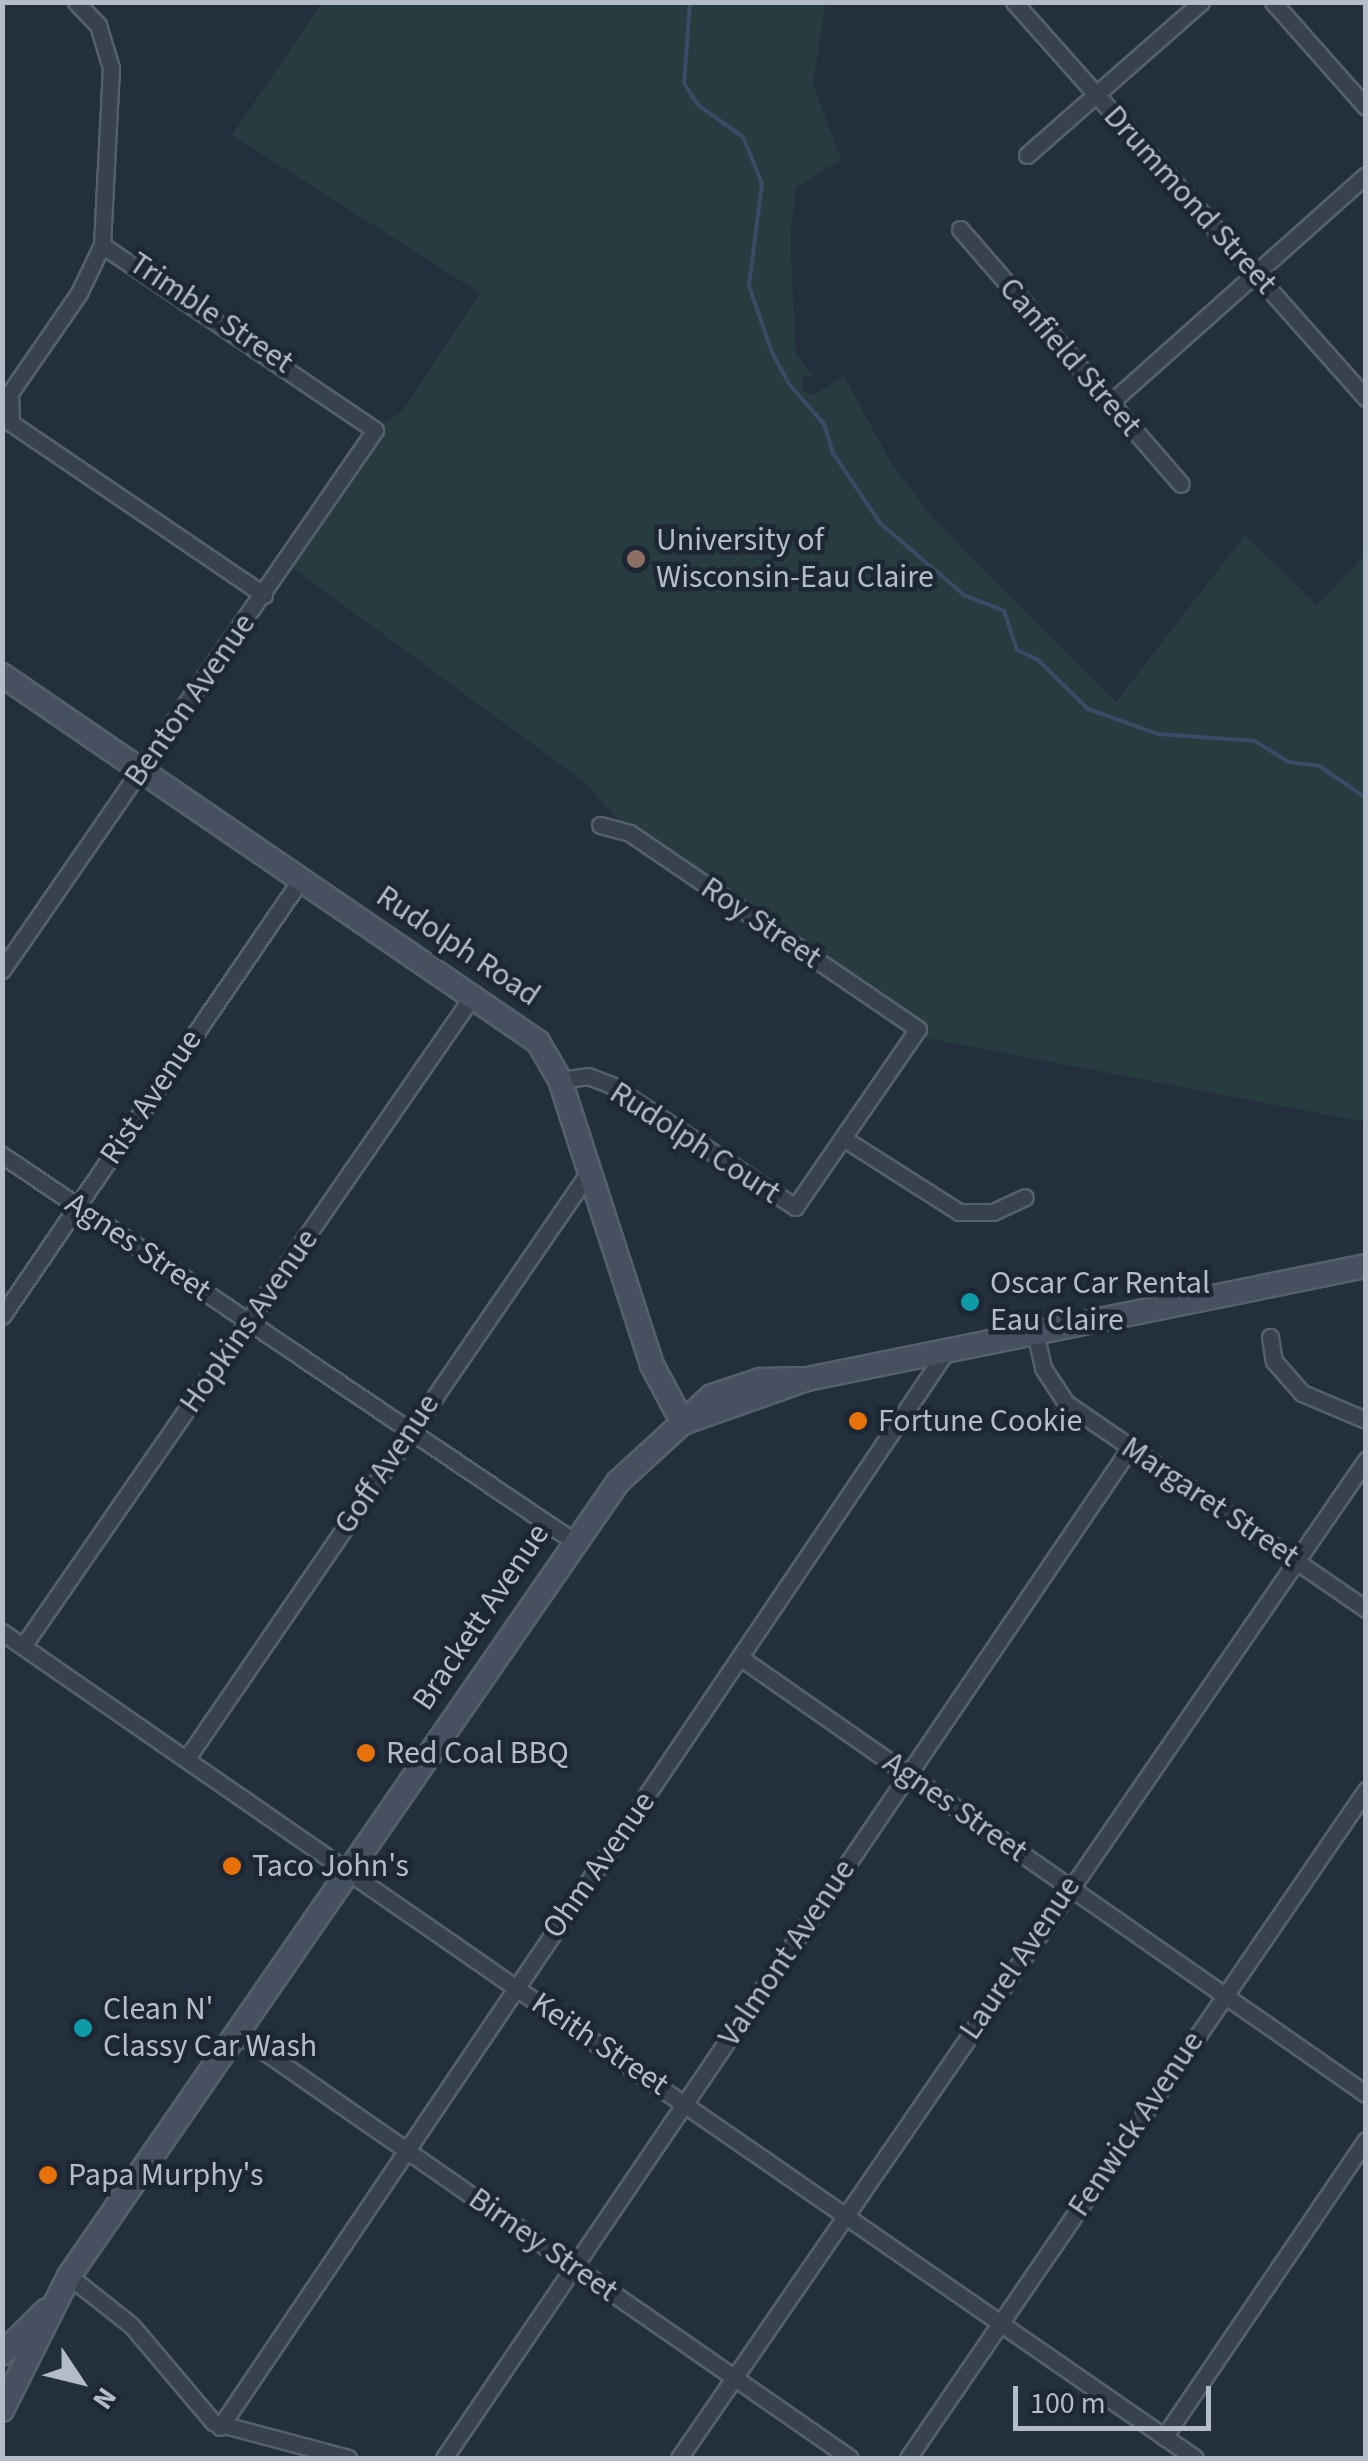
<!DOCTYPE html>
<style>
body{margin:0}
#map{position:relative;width:1368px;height:2461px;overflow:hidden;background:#242f3e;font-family:"Source Sans 3",sans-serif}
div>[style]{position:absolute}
.green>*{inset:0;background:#263c3f}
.stream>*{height:4px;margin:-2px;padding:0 2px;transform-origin:2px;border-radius:2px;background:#394c67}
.roads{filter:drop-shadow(2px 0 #565f6c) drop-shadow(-2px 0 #565f6c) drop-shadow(0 2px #565f6c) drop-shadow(0 -2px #565f6c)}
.street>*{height:15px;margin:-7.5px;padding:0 7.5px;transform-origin:7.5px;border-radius:7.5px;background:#38414e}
.secondary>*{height:22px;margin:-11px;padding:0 11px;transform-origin:11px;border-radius:11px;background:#465061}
.dots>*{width:28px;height:28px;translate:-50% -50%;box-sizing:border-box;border:5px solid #1d2633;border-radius:50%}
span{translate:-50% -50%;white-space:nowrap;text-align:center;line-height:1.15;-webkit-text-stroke:9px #1d2633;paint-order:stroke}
.street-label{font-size:32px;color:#b4bcc9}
.poi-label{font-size:32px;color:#b4bcc9}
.left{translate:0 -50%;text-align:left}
.frame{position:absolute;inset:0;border:5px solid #b4bcc9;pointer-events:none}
.north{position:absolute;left:30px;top:2331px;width:100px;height:100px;-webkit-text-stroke:8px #1d2633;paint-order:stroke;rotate:125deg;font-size:28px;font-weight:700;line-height:40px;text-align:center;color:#b4bcc9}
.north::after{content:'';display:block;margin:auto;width:35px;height:45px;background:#b4bcc9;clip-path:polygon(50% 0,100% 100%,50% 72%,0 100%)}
.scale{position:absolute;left:1013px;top:2386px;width:198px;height:45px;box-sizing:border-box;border:5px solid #b4bcc9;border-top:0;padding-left:12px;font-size:30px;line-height:35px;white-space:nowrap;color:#b4bcc9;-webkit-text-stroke:8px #1d2633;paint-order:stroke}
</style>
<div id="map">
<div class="green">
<i style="clip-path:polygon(322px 3px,826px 3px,813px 83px,841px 160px,796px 187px,790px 238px,796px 354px,813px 376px,803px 376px,802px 391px,814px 395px,844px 376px,890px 461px,931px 516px,1116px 702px,1245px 535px,1317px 605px,1365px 555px,1365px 1122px,921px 1037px,630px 833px,584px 782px,293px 568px,384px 437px,385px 422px,402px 412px,480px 293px,232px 135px)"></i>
</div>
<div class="stream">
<i style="left:690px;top:2px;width:81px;rotate:94.2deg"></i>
<i style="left:684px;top:83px;width:26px;rotate:58deg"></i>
<i style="left:698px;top:105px;width:55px;rotate:35.4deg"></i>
<i style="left:743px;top:137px;width:50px;rotate:67.6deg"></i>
<i style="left:762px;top:183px;width:104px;rotate:97.2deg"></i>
<i style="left:749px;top:286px;width:68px;rotate:71deg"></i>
<i style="left:771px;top:350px;width:38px;rotate:62deg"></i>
<i style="left:789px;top:384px;width:53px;rotate:48.8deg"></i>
<i style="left:824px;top:424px;width:30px;rotate:73deg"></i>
<i style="left:833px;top:453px;width:84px;rotate:56.1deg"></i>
<i style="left:880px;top:523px;width:111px;rotate:40.6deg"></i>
<i style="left:964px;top:595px;width:43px;rotate:21.8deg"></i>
<i style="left:1004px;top:611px;width:41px;rotate:71.6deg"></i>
<i style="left:1017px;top:650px;width:23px;rotate:25deg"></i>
<i style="left:1038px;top:660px;width:70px;rotate:44.4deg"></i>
<i style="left:1088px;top:709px;width:74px;rotate:19.7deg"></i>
<i style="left:1158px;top:734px;width:97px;rotate:4.1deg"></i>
<i style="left:1255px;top:741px;width:39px;rotate:32deg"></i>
<i style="left:1288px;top:762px;width:31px;rotate:7deg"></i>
<i style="left:1319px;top:766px;width:57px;rotate:34.2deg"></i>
</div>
<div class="roads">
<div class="street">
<i style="left:1014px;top:2px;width:530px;rotate:48.37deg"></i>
<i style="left:1273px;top:2px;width:140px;rotate:48.5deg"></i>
<i style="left:1027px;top:155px;width:232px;rotate:-41.3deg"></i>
<i style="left:960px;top:229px;width:337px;rotate:49.1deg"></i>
<i style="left:102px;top:245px;width:53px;rotate:115.6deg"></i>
<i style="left:79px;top:293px;width:121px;rotate:124.6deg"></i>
<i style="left:10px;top:393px;width:30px;rotate:88deg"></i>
<i style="left:11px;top:423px;width:306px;rotate:34.2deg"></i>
<i style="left:1109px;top:404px;width:344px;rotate:-41.7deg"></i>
<i style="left:2px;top:970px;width:656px;rotate:-55.37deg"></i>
<i style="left:375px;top:430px;width:330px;rotate:-145.9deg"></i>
<i style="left:102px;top:245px;width:177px;rotate:-87.1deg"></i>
<i style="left:111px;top:68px;width:45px;rotate:-106.8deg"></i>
<i style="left:98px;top:25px;width:32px;rotate:-134deg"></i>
<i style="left:560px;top:1080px;width:28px;rotate:-8deg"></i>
<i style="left:588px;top:1076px;width:25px;rotate:21deg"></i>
<i style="left:611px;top:1085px;width:221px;rotate:33.5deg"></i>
<i style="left:795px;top:1207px;width:216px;rotate:-55.4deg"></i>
<i style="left:918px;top:1029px;width:348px;rotate:-145.8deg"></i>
<i style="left:630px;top:833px;width:31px;rotate:-165deg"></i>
<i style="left:846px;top:1140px;width:134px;rotate:32.5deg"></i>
<i style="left:959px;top:1212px;width:34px"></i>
<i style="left:993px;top:1212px;width:35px;rotate:-25deg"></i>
<i style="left:2px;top:1155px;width:688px;rotate:34.04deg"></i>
<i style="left:2px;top:1316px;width:529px;rotate:-55.62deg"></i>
<i style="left:1036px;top:1337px;width:32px;rotate:77deg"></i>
<i style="left:1043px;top:1368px;width:42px;rotate:56.7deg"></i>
<i style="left:1066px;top:1403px;width:364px;rotate:34.5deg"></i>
<i style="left:1270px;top:1337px;width:24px;rotate:81deg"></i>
<i style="left:1274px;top:1361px;width:43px;rotate:48.8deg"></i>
<i style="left:1302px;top:1393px;width:69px;rotate:22.9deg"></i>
<i style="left:2px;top:1632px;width:1451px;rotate:34.7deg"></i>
<i style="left:23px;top:1646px;width:793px;rotate:-55.33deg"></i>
<i style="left:741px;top:1658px;width:762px;rotate:34.9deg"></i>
<i style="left:187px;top:1758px;width:711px;rotate:-55.55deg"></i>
<i style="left:236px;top:2032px;width:747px;rotate:34.75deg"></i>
<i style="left:69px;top:2276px;width:80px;rotate:38.4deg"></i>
<i style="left:132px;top:2326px;width:126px;rotate:49.8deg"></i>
<i style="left:213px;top:2422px;width:140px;rotate:14.9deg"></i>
<i style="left:220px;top:2427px;width:1296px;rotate:-55.98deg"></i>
<i style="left:1164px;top:2437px;width:359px;rotate:-55.8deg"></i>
<i style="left:444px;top:2458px;width:1221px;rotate:-55.82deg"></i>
<i style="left:679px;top:2458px;width:1212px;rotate:-55.46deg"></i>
<i style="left:908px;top:2458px;width:810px;rotate:-55.56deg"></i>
</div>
<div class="secondary">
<i style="left:2px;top:675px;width:650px;rotate:34.4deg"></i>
<i style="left:538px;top:1042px;width:44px;rotate:59.9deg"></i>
<i style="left:560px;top:1080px;width:299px;rotate:72.1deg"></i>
<i style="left:652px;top:1365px;width:66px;rotate:61.9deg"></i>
<i style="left:683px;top:1423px;width:132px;rotate:-19.5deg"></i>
<i style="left:807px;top:1379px;width:570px;rotate:-11.43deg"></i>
<i style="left:2px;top:2354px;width:63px;rotate:-44.4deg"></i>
<i style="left:2px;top:2410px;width:150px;rotate:-63.4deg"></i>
<i style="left:69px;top:2276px;width:965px;rotate:-55.34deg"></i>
<i style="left:618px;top:1482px;width:127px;rotate:-42.5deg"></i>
<i style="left:712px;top:1396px;width:51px;rotate:-18.4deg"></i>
<i style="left:760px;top:1380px;width:47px;rotate:-1.2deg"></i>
</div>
</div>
<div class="dots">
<i style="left:636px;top:559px;background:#8d6e63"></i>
<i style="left:970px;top:1302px;background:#0f9aa8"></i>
<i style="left:858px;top:1421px;background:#e8710a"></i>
<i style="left:366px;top:1753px;background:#e8710a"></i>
<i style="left:232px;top:1866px;background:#e8710a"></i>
<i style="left:83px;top:2028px;background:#0f9aa8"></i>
<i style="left:48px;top:2175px;background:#e8710a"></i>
</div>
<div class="street-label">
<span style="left:1190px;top:200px;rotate:48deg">Drummond Street</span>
<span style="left:211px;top:313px;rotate:34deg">Trimble Street</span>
<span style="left:1070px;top:357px;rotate:49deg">Canfield Street</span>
<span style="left:190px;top:700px;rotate:-55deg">Benton Avenue</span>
<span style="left:761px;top:923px;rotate:34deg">Roy Street</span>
<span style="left:458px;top:946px;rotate:34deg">Rudolph Road</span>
<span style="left:151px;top:1097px;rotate:-56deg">Rist Avenue</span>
<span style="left:695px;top:1143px;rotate:33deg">Rudolph Court</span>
<span style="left:138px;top:1247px;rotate:34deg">Agnes Street</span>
<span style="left:249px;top:1321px;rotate:-55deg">Hopkins Avenue</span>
<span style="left:387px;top:1464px;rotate:-56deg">Goff Avenue</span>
<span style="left:1210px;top:1502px;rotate:34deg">Margaret Street</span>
<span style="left:481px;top:1617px;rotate:-56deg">Brackett Avenue</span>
<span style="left:955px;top:1807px;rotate:35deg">Agnes Street</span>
<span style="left:599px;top:1865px;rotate:-55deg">Ohm Avenue</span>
<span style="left:787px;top:1953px;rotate:-56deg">Valmont Avenue</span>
<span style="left:1020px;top:1958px;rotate:-56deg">Laurel Avenue</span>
<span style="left:600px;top:2044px;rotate:34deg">Keith Street</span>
<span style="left:1136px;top:2124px;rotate:-56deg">Fenwick Avenue</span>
<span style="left:543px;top:2245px;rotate:35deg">Birney Street</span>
</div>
<div class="poi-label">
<span class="left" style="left:656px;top:559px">University of<br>Wisconsin-Eau Claire</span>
<span class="left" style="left:990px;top:1302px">Oscar Car Rental<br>Eau Claire</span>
<span class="left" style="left:878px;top:1421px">Fortune Cookie</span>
<span class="left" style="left:386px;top:1753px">Red Coal BBQ</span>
<span class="left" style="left:252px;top:1866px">Taco John's</span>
<span class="left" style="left:103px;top:2028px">Clean N'<br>Classy Car Wash</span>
<span class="left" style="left:68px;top:2175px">Papa Murphy's</span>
</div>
<div class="frame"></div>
<div class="north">N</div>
<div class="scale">100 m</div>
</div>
